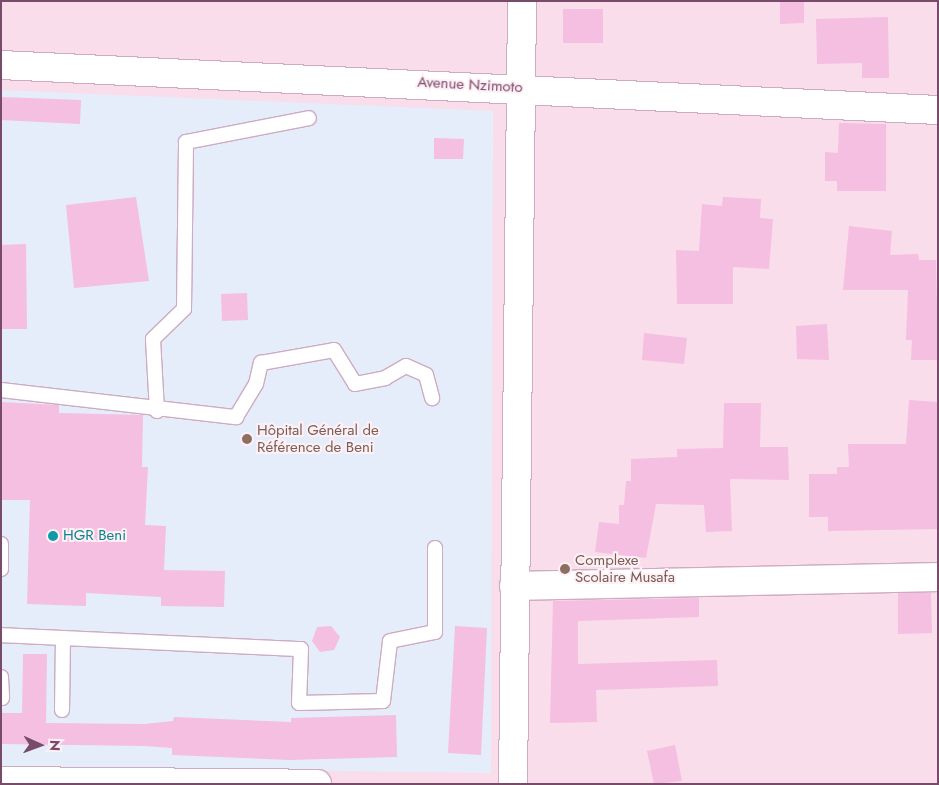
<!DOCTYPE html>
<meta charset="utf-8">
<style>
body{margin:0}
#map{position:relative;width:939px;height:785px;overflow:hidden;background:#fde9f1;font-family:Jost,sans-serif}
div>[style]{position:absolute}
.residential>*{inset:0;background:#faddea}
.education>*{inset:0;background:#e5edfa}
.building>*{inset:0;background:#f4bfe0}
.roads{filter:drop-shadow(1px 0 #ceabc0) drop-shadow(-1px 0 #ceabc0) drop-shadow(0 1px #ceabc0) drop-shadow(0 -1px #ceabc0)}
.lane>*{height:14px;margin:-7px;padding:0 7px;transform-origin:7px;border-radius:7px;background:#fff}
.street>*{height:28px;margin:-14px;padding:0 14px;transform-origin:14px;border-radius:14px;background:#fff}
.dots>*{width:14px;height:14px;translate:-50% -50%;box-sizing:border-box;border:2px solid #fff0f6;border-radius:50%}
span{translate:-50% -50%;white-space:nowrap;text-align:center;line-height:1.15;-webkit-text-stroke:4px #fff0f6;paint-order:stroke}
.street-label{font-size:15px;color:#794b6a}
.education-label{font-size:15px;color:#785e54}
.left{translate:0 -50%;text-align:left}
.culture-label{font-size:15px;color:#0d838f}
.frame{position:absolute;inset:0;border:2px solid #794b6a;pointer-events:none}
.north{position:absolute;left:15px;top:720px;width:50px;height:50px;-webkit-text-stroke:4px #fff0f6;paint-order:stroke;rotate:92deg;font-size:14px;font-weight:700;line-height:20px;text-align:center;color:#794b6a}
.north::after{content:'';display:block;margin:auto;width:18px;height:22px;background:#794b6a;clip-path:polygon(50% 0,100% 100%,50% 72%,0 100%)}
</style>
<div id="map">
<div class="residential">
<i style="clip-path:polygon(1px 1px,938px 1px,938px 784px,1px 784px)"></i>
</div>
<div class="education">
<i style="clip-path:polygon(1px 90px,493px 111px,491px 773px,1px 767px)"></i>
</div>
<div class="building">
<i style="clip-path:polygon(780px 1px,804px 1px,804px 23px,780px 24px)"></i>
<i style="clip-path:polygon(563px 9px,603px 9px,603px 43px,563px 43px)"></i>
<i style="clip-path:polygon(888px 17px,889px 78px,862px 78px,862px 63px,817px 64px,816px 19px)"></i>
<i style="clip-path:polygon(1px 97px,81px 100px,80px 124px,1px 120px)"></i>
<i style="clip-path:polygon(839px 123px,886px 124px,886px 191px,837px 191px,837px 181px,825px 181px,825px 152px,838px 153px)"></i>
<i style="clip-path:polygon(434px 138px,464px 139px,463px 159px,434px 159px)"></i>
<i style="clip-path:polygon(136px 197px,149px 281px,74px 288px,66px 205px)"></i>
<i style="clip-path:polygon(723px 197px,761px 199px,760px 218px,773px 219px,769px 269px,733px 267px,733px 304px,677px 304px,676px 250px,699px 251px,702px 204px,722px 206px)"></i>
<i style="clip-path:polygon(849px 226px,892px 231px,890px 255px,918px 254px,919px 260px,936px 260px,938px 360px,911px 360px,912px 340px,906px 340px,908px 290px,843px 290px)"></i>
<i style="clip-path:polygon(26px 244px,27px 329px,1px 329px,1px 245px)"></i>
<i style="clip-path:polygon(247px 293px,248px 320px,222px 321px,221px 294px)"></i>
<i style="clip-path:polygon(827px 324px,829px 360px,797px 359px,796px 326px)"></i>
<i style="clip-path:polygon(644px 333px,687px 338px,684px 364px,642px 360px)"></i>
<i style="clip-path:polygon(909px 400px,938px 402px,938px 529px,828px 531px,828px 517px,809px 517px,809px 474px,837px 474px,837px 467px,849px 467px,848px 444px,906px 444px)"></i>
<i style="clip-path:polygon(1px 402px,59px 405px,59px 413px,143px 415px,142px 467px,148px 467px,145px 525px,166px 526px,164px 570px,225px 571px,224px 607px,161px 606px,161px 597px,86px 593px,86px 606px,27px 604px,30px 500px,1px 500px)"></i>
<i style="clip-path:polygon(724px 403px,761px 403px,760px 447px,788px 447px,789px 480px,730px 479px,732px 531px,706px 532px,704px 505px,656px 504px,646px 558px,595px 552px,599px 522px,619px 524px,619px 505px,624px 505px,626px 481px,631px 481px,631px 459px,677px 457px,677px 449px,723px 448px)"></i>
<i style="clip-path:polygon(898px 593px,931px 593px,932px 633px,898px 634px)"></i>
<i style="clip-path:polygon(699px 598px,699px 617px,578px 621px,578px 664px,717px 660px,718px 686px,596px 690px,597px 722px,550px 723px,553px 601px)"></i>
<i style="clip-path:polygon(331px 626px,340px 637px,334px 650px,320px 652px,312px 641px,317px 627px)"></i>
<i style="clip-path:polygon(455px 626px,487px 628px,481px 755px,448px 753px)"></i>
<i style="clip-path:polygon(23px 654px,47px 654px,46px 723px,144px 724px,173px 721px,174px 717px,291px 722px,291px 718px,396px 715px,397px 757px,289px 760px,172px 755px,172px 748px,144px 746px,1px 744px,1px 713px,22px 713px)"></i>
<i style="clip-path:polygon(675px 745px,682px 781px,654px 784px,647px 751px)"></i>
</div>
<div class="roads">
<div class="lane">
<i style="left:1px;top:390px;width:237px;rotate:6.6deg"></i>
<i style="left:236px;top:417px;width:39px;rotate:-59deg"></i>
<i style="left:256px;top:384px;width:22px;rotate:-77deg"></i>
<i style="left:261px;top:363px;width:74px;rotate:-10.1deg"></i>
<i style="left:334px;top:350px;width:40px;rotate:58deg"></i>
<i style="left:355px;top:384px;width:31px;rotate:-11deg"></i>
<i style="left:385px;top:378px;width:24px;rotate:-30deg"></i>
<i style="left:406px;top:366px;width:22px;rotate:24deg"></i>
<i style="left:426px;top:375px;width:24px;rotate:75deg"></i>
<i style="left:157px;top:411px;width:72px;rotate:-93.2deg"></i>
<i style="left:153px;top:339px;width:43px;rotate:-44.1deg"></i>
<i style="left:184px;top:309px;width:167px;rotate:-89.3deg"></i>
<i style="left:186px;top:142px;width:125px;rotate:-11deg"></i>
<i style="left:1px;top:544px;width:25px;rotate:90deg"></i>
<i style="left:1px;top:635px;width:300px;rotate:2.7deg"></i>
<i style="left:301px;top:649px;width:54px;rotate:92.1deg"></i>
<i style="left:299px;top:703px;width:84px;rotate:-1.4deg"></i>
<i style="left:383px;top:701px;width:60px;rotate:-83.3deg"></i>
<i style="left:390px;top:641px;width:46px;rotate:-11.3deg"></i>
<i style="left:435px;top:632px;width:84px;rotate:-90deg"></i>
<i style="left:1px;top:677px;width:21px;rotate:87deg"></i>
<i style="left:62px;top:710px;width:72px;rotate:-89.2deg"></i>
</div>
<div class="street">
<i style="left:1px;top:65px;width:938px;rotate:2.75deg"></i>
<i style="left:514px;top:586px;width:424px;rotate:-1.2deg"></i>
<i style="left:1px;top:781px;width:316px;rotate:0.5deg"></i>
<i style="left:513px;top:784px;width:783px;rotate:-89.34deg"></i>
</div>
</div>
<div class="dots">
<i style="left:247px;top:439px;background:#8d6e63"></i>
<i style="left:53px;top:536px;background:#0f9aa8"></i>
<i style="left:565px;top:569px;background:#8d6e63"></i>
</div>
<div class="street-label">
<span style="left:470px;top:85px;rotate:3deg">Avenue Nzimoto</span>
</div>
<div class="education-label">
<span class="left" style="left:257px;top:439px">Hôpital Général de<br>Référence de Beni</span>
<span class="left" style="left:575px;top:569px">Complexe<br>Scolaire Musafa</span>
</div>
<div class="culture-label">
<span class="left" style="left:63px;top:536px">HGR Beni</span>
</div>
<div class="frame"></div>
<div class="north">N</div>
</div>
